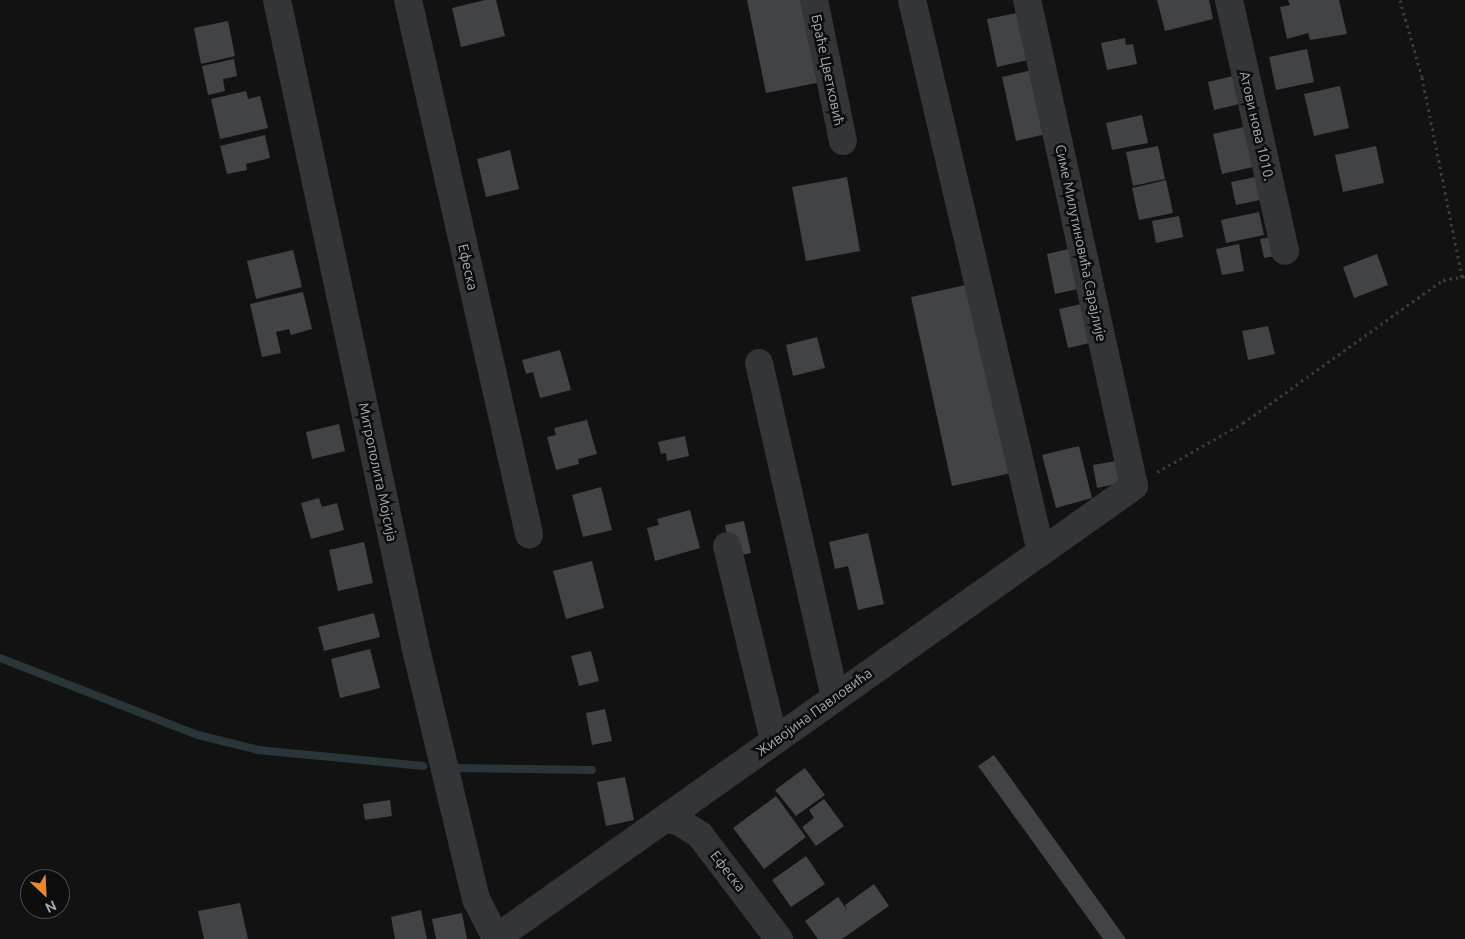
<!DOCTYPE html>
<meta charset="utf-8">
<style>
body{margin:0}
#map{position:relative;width:1465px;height:939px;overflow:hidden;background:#121213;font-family:Ubuntu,sans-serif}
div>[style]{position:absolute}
.stream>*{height:8px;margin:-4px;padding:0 4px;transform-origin:4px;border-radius:4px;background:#2a3539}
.building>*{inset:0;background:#414346}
.path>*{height:3px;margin-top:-1.5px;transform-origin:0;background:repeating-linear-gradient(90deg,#393c3f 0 2.5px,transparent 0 6.5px)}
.minor>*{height:28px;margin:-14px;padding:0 14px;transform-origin:14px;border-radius:14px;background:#333538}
span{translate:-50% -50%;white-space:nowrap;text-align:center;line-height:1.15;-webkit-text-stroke:5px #0d0d0e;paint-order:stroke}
.street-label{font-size:14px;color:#a3acb4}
.north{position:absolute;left:20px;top:869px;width:50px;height:50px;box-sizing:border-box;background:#0d0d0e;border:1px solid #494d50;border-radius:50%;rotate:155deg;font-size:14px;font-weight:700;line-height:20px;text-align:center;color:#a3acb4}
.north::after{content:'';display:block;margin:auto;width:18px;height:22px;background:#ee862f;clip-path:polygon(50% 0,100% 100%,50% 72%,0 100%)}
</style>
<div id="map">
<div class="stream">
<i style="left:0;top:658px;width:212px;rotate:21.3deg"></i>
<i style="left:198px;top:735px;width:62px;rotate:14deg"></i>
<i style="left:258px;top:750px;width:166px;rotate:5.5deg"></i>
<i style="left:449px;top:768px;width:143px;rotate:0.8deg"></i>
</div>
<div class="building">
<i style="clip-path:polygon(485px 0,496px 0,505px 36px,461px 47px,452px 8px)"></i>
<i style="clip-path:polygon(747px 0,805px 0,821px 82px,766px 93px)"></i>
<i style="clip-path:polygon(1157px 0,1209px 0,1213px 19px,1165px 31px)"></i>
<i style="clip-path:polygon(1288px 0,1339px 0,1347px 34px,1310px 40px,1308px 33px,1287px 39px,1280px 7px,1290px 5px)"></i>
<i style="clip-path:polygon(1022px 12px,1032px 59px,997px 67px,987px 19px)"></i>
<i style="clip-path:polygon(228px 21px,235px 56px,201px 64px,194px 28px)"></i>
<i style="clip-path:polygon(1125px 38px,1126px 45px,1133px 44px,1137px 64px,1107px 70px,1101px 43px)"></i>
<i style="clip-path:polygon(1307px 49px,1314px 82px,1276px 90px,1269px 57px)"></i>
<i style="clip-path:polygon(234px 59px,237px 76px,223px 79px,225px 91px,208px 95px,202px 66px)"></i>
<i style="clip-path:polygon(1032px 70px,1046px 134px,1016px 141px,1002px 77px)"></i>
<i style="clip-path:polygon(1237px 75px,1244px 103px,1214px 110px,1208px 82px)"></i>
<i style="clip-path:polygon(1340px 86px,1349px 128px,1314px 136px,1304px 94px)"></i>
<i style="clip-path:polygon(246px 91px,248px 99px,260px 96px,268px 128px,220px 139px,211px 99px)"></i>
<i style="clip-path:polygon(1142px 115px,1148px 143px,1112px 150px,1106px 123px)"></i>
<i style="clip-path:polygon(1244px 127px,1253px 167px,1222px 174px,1213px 134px)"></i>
<i style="clip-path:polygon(265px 135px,270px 158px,246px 164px,247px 170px,227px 174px,220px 146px)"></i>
<i style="clip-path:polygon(1158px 146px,1165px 179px,1133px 186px,1126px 152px)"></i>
<i style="clip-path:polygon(1376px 146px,1384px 183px,1343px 192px,1335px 155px)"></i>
<i style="clip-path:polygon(510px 150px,519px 189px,486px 197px,477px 159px)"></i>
<i style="clip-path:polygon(847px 177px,860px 251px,806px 261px,792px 187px)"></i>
<i style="clip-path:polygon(1255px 177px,1260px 200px,1236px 205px,1231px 182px)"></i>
<i style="clip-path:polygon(1166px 180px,1173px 213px,1139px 220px,1132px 188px)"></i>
<i style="clip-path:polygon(1259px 212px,1264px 235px,1226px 243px,1221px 220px)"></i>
<i style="clip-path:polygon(1179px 216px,1183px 237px,1156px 243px,1152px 221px)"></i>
<i style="clip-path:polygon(1277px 236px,1281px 255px,1264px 258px,1260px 239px)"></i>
<i style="clip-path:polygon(1239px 244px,1244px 271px,1222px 275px,1216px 249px)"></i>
<i style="clip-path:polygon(1073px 248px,1082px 288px,1055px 294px,1047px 254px)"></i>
<i style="clip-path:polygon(293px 250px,302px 287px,256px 299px,247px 261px)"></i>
<i style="clip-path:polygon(1377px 254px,1388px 285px,1354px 298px,1343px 267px)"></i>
<i style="clip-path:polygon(975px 283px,1016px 472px,952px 486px,911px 297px)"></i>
<i style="clip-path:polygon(303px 292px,312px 329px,291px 335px,289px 329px,276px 332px,281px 353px,262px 357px,250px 304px)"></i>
<i style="clip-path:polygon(1086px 303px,1094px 342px,1068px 348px,1059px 309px)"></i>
<i style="clip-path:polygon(1268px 326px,1275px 354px,1248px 360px,1242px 331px)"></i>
<i style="clip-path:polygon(817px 337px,825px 368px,793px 376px,786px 345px)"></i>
<i style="clip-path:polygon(560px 350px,571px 390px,540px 398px,533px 372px,526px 374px,522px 360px)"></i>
<i style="clip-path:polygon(587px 420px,597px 454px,578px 459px,579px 464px,556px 470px,547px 437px,556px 435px,554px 428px)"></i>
<i style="clip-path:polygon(339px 424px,345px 451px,312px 459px,306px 432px)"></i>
<i style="clip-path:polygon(685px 436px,689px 456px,667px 461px,666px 453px,661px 454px,658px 442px)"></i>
<i style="clip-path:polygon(1079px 446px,1092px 498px,1056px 508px,1042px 455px)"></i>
<i style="clip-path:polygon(1116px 461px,1120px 483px,1097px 488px,1093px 465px)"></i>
<i style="clip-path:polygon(601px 487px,612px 530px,583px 537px,572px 495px)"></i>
<i style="clip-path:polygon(319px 498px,322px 507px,337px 503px,344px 530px,311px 539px,301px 503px)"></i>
<i style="clip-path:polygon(690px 510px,700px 548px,655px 561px,647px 528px,659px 525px,657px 519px)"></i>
<i style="clip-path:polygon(744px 521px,751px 553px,731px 557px,725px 525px)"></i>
<i style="clip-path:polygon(868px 533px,884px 604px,858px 610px,848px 566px,835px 569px,829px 542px)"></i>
<i style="clip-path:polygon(364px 542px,373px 583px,338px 591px,329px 550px)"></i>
<i style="clip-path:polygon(592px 561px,604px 608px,566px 619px,553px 571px)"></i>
<i style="clip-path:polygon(374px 613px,380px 637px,324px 651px,318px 627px)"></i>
<i style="clip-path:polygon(370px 649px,380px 688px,340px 698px,331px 659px)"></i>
<i style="clip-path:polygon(591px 651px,599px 681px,579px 686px,571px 656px)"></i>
<i style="clip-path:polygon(605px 709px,612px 741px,592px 745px,586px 713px)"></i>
<i style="clip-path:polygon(994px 755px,1126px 939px,1103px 939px,978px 766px)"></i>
<i style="clip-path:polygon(805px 768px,825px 795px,796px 816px,775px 790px)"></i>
<i style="clip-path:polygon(625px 777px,634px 820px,606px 826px,597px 782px)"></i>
<i style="clip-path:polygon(776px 796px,806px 837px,764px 869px,733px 828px)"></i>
<i style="clip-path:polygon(824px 799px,844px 826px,816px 846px,802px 827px,814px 818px,809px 810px)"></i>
<i style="clip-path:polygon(390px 800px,392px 816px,365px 820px,363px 804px)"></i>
<i style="clip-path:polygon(806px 856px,825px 884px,791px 907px,772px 880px)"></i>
<i style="clip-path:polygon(874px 884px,889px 906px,842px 939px,818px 939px,805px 921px,838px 897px,847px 910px,845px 905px)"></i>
<i style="clip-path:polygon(240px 903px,248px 939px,204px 939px,198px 911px)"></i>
<i style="clip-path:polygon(421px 910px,427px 939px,395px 939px,391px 917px)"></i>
<i style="clip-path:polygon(462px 913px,467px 939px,436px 939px,432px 919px)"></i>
</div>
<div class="path">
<i style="left:1400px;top:0;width:80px;rotate:74.1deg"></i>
<i style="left:1422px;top:77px;width:204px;rotate:78.7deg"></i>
<i style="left:1157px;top:472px;width:99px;rotate:-29.7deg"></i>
<i style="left:1243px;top:423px;width:246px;rotate:-35.6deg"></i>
<i style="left:1443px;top:280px;width:22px;rotate:-10deg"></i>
</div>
<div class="minor">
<i style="left:277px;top:0;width:660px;rotate:77.92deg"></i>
<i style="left:415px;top:645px;width:261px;rotate:76.5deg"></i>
<i style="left:476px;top:899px;width:44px;rotate:62.9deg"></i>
<i style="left:408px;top:0;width:548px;rotate:77.23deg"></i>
<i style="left:814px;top:0;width:144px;rotate:78.4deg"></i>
<i style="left:912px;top:0;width:567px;rotate:76.85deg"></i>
<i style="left:1229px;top:0;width:257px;rotate:77.4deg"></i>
<i style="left:759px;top:363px;width:343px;rotate:77.2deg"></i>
<i style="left:727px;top:546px;width:200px;rotate:76.4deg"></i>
<i style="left:665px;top:819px;width:13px;rotate:9deg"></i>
<i style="left:678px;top:821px;width:26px;rotate:32deg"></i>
<i style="left:700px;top:835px;width:131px;rotate:52.8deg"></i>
<i style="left:495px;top:939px;width:783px;rotate:-35.33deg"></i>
<i style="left:1134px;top:486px;width:498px;rotate:-102.4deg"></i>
</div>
<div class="street-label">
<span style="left:828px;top:70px;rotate:78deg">Браће Цветковић</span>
<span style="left:1257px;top:126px;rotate:77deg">Атови нова 1010.</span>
<span style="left:1081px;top:243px;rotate:78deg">Симе Милутиновића Сарајлије</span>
<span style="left:468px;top:267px;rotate:77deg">Ефеска</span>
<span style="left:378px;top:472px;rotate:78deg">Митрополита Мојсија</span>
<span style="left:814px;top:712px;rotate:-36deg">Живојина Павловића</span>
<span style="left:728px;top:871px;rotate:52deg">Ефеска</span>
</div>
<div class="north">N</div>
</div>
